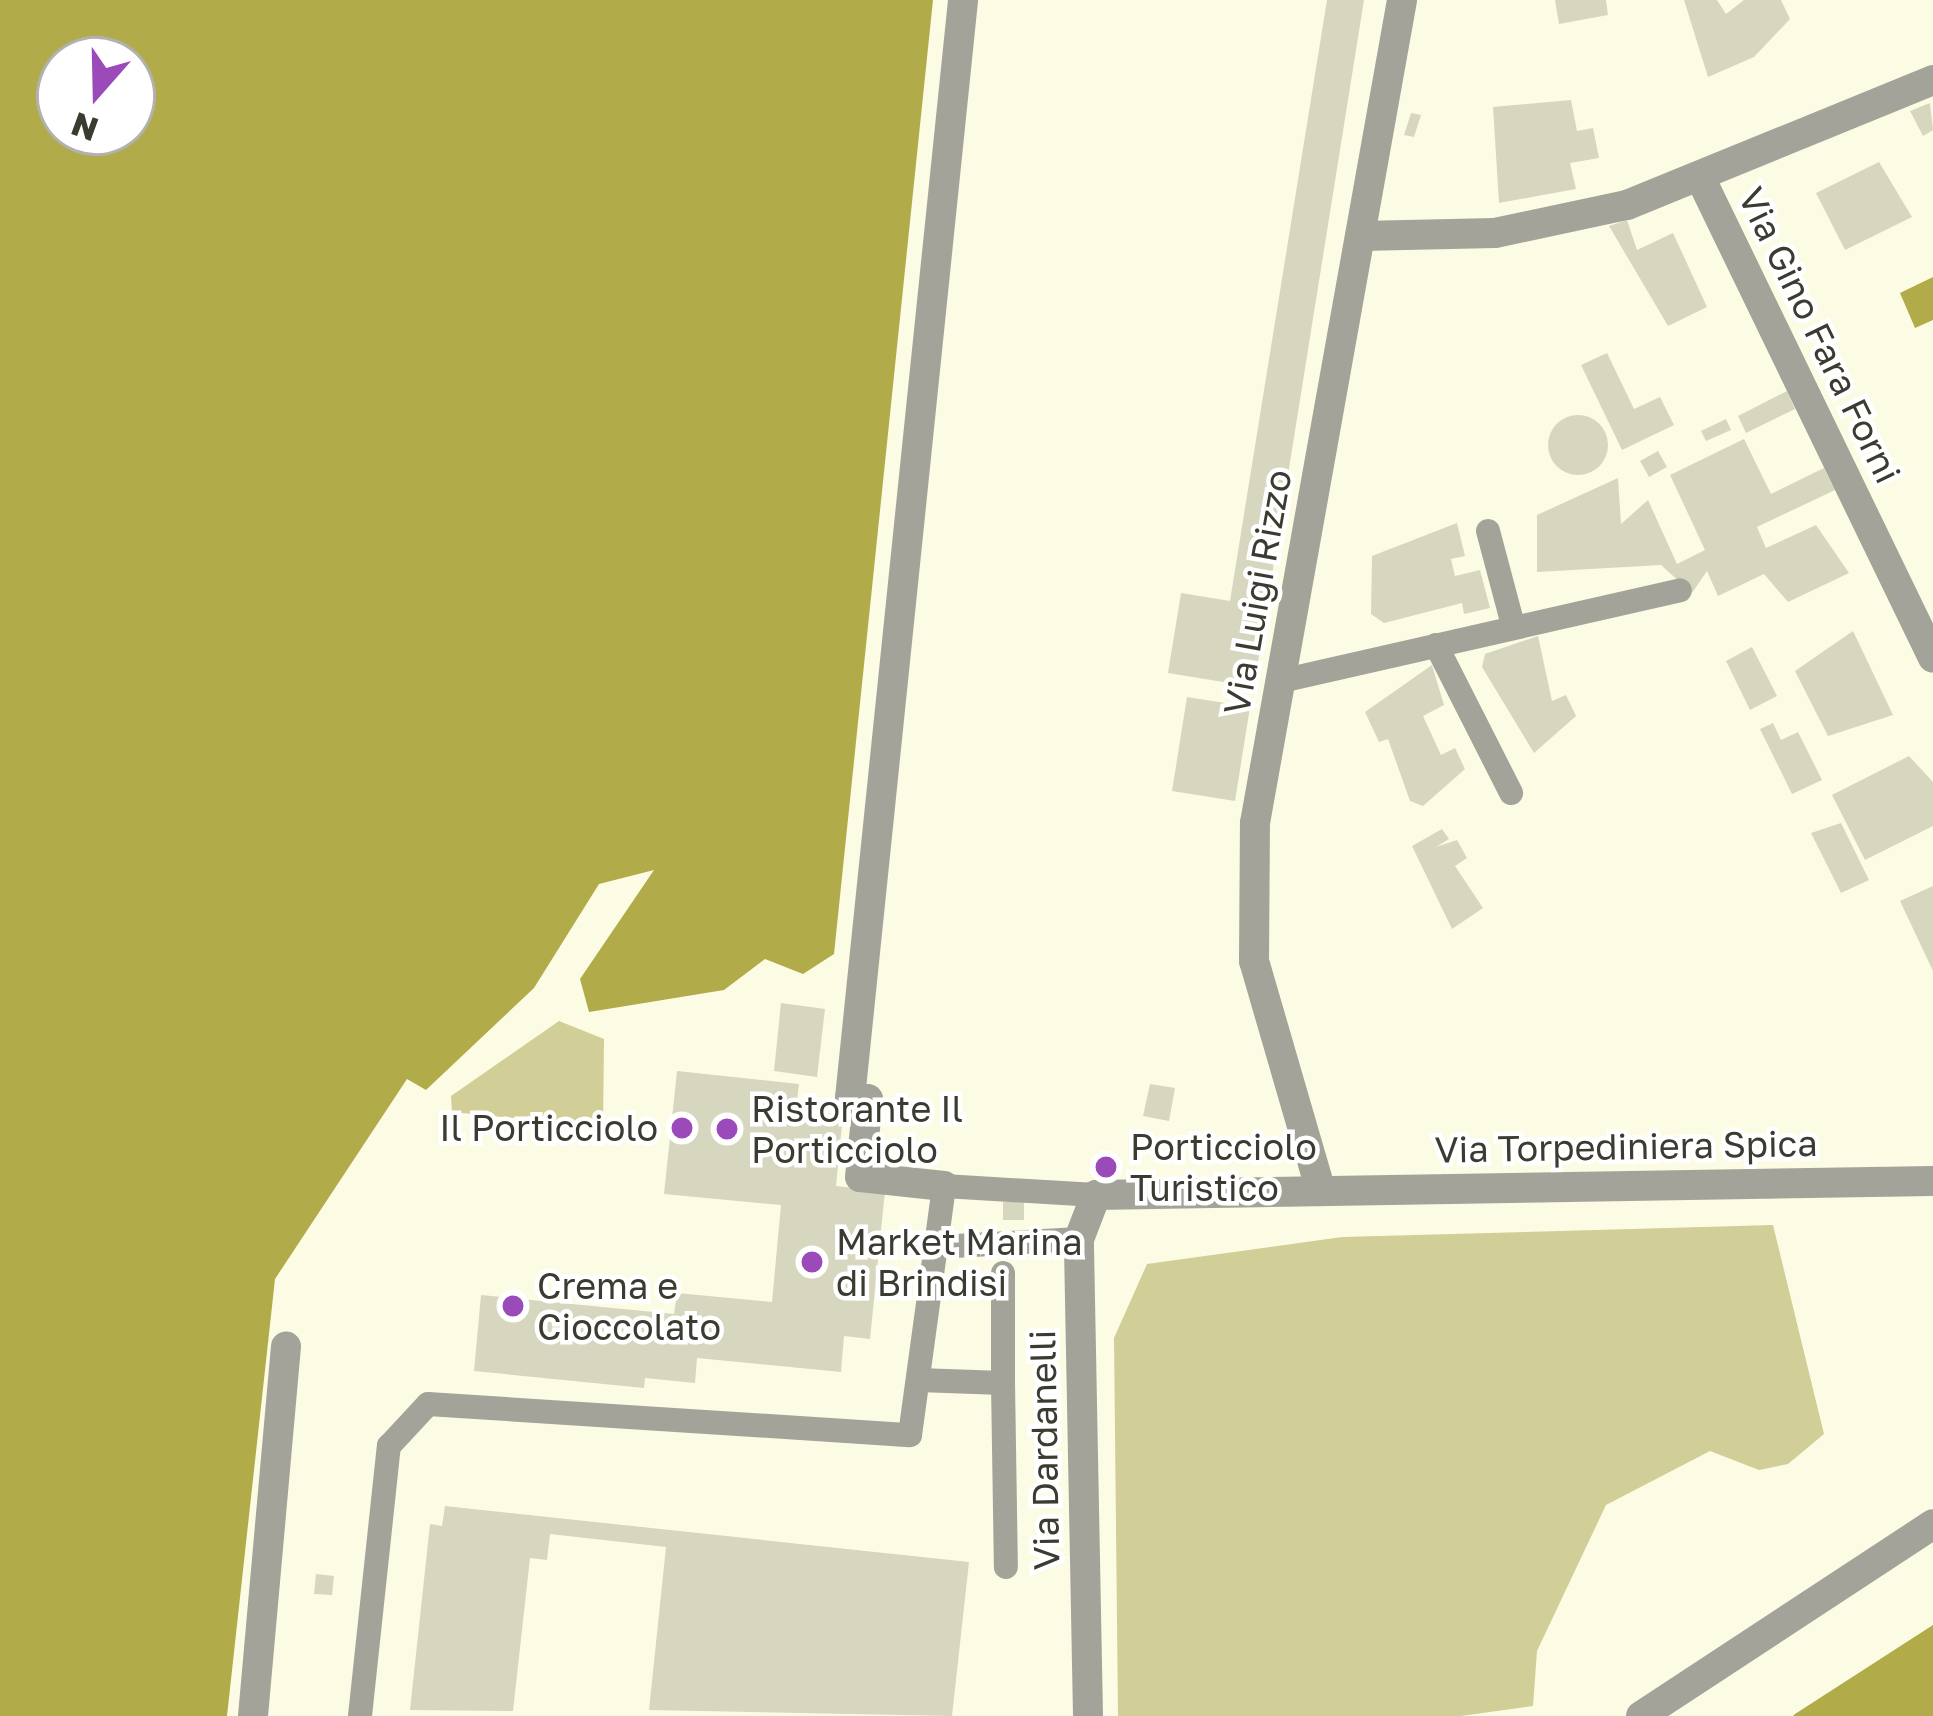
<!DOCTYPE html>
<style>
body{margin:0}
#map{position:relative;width:1933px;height:1716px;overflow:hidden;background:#fcfce4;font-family:"Golos Text",sans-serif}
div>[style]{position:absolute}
.green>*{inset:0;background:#d1ce97}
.water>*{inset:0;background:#b1ab4a}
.building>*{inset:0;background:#d7d6bf}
.round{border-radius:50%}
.service>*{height:24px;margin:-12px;padding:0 12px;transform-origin:12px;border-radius:12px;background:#a3a399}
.pedestrian>*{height:30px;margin:-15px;padding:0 15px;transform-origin:15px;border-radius:15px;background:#a3a399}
.minor>*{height:30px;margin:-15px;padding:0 15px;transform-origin:15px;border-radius:15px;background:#a3a399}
.dots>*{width:33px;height:33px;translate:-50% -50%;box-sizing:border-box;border:6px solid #fff;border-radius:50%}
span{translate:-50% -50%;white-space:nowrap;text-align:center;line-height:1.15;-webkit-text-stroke:9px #fff;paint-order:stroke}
.street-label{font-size:36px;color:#3b3b31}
.poi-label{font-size:36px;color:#3b3b31}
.left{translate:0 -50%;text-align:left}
.right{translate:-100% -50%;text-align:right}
.north{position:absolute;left:36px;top:36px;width:120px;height:120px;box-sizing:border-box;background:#fff;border:3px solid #b1b1ad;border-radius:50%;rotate:200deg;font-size:33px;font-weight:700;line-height:48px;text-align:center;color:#3b3b31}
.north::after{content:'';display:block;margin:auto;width:42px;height:54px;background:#9b4ab9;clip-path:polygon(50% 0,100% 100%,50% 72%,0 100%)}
</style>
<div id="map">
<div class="green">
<i style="clip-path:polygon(559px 1021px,604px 1039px,603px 1127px,452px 1112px,451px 1096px)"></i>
<i style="clip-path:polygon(1773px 1225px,1824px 1434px,1788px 1464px,1759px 1470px,1710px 1451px,1606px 1505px,1537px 1651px,1533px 1706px,1461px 1716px,1118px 1716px,1114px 1338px,1147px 1264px,1342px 1237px)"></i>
</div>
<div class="water">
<i style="clip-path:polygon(evenodd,0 0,933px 0,834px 954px,803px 974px,765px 959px,724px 990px,589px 1012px,580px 979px,654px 870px,599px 884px,534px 988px,426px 1090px,407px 1079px,275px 1279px,227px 1716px,0 1716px,0 0,60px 60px,132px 60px,132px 132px,60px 132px,60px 60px)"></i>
<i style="clip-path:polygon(1933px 277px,1933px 320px,1915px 328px,1900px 293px)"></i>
<i style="clip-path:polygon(1933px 1625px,1933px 1716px,1793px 1716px,1795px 1714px)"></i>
</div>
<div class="building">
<i style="clip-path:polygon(1327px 0,1364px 0,1254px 687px,1168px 673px,1181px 593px,1230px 601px)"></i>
<i style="clip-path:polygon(1555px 0,1606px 0,1608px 15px,1559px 24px)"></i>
<i style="clip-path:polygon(1684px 0,1717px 0,1726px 14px,1744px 0,1781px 0,1790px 19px,1754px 57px,1708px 77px)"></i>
<i style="clip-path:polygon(1571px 100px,1577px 131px,1593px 128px,1599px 158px,1570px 163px,1576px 189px,1499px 203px,1493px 107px)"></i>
<i style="clip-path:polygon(1930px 103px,1933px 130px,1923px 136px,1910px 111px)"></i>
<i style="clip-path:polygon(1411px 113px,1421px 115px,1414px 137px,1404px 135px)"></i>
<i style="clip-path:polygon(1879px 162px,1912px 217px,1845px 250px,1816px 193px)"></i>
<i style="clip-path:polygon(1627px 220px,1637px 250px,1673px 233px,1707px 307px,1668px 326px,1609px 226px)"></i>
<i style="clip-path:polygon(1607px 353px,1634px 409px,1660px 397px,1674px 425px,1622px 450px,1581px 365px)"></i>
<i style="clip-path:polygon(1787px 391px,1795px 409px,1746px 433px,1738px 416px)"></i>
<i class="round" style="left:1548px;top:415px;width:60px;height:60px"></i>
<i style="clip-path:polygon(1726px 419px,1731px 430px,1706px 441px,1701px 431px)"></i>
<i style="clip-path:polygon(1744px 439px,1771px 494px,1824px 468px,1835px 490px,1757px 527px,1766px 548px,1816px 525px,1849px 573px,1788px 602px,1764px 574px,1718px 596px,1707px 571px,1692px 593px,1661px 565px,1537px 572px,1537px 515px,1618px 478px,1621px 524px,1648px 500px,1677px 564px,1705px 550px,1670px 475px)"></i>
<i style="clip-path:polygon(1658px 451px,1667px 467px,1649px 477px,1640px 461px)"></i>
<i style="clip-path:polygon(1457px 523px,1465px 556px,1451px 559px,1455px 576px,1480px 570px,1490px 608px,1464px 614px,1462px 603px,1384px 623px,1371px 614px,1372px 556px)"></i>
<i style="clip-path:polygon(1853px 631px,1893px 715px,1828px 736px,1795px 671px)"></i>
<i style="clip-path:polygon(1538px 636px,1552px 701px,1566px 695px,1576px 716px,1534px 753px,1482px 667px,1485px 654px)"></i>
<i style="clip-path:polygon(1752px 647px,1777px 696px,1750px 710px,1726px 661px)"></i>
<i style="clip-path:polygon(1432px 665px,1444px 705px,1423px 716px,1441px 755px,1455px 748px,1465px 769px,1423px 806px,1410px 801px,1388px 739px,1379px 742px,1365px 712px)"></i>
<i style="clip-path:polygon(1187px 697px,1250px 707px,1235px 801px,1172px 791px)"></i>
<i style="clip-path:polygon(1773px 723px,1781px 740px,1798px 732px,1822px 780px,1792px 794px,1760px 729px)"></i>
<i style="clip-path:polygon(1909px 756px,1933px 782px,1933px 826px,1865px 860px,1832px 795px)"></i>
<i style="clip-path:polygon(1841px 823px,1869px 880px,1841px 893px,1811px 833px)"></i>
<i style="clip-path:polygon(1442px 829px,1449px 839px,1436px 847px,1457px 840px,1467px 858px,1455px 866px,1483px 908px,1452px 929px,1412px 846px)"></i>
<i style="clip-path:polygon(1933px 886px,1933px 971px,1900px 901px)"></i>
<i style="clip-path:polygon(781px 1003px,825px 1009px,817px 1077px,774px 1071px)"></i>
<i style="clip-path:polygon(677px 1071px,799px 1084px,796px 1110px,843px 1115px,836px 1186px,885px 1191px,870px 1339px,844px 1336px,841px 1372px,697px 1358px,695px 1383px,645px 1378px,644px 1388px,474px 1371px,481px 1295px,674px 1314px,677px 1293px,772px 1302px,781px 1205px,664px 1194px)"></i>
<i style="clip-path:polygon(1150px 1084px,1175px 1088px,1169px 1121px,1143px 1116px)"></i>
<i style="clip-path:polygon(1003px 1202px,1024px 1202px,1024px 1220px,1003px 1220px)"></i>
<i style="clip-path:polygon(445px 1506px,969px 1562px,952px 1716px,649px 1710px,666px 1547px,550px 1534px,547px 1560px,530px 1558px,513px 1711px,410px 1710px,430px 1524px,442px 1526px)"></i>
<i style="clip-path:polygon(316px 1574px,334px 1576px,332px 1595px,314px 1594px)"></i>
</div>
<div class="service">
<i style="left:1488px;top:531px;width:97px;rotate:75.1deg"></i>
<i style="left:1436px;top:645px;width:166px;rotate:63.1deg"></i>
<i style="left:1281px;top:681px;width:409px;rotate:-12.8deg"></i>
<i style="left:937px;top:1247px;width:142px;rotate:-3.2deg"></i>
<i style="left:1003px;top:1273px;width:110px;rotate:90deg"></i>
<i style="left:918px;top:1380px;width:85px;rotate:2deg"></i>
<i style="left:1003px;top:1383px;width:184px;rotate:89.1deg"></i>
<i style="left:360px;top:1716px;width:272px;rotate:-83.9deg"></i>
<i style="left:389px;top:1446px;width:57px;rotate:-47.1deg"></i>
<i style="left:428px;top:1404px;width:483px;rotate:3.7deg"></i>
<i style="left:910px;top:1435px;width:251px;rotate:-82.2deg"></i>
<i style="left:944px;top:1186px;width:152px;rotate:3.4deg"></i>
</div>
<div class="pedestrian">
<i style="left:944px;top:1186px;width:84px;rotate:-173.9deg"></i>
<i style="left:860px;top:1177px;width:78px;rotate:-84.1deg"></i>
<i style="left:868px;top:1099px;width:18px;rotate:-177deg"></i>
<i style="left:850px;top:1098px;width:1104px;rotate:-84.12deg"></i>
<i style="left:253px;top:1716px;width:371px;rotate:-84.9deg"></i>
</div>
<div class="minor">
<i style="left:1700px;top:177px;width:534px;rotate:64.15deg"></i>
<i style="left:1361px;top:236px;width:134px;rotate:-1.3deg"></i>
<i style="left:1495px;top:233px;width:135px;rotate:-12deg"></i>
<i style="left:1627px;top:205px;width:331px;rotate:-22.2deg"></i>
<i style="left:1320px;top:1188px;width:236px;rotate:-106.2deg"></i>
<i style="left:1254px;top:961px;width:138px;rotate:-89.6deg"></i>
<i style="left:1255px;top:823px;width:836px;rotate:-79.87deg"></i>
<i style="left:1088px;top:1716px;width:477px;rotate:-91.1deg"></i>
<i style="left:1079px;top:1239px;width:47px;rotate:-68.9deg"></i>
<i style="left:1096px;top:1195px;width:837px;rotate:-0.96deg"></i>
<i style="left:1641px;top:1716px;width:349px;rotate:-33.3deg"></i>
</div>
<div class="dots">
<i style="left:682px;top:1128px;background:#9b4ab9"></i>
<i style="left:727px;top:1129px;background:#9b4ab9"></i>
<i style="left:1106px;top:1167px;background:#9b4ab9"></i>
<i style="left:812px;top:1262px;background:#9b4ab9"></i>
<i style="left:513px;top:1306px;background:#9b4ab9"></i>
</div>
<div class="street-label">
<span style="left:1820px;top:335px;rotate:64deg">Via Gino Fara Forni</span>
<span style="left:1257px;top:592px;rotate:-80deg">Via Luigi Rizzo</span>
<span style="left:1626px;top:1146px;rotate:-1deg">Via Torpediniera Spica</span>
<span style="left:1044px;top:1450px;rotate:-91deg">Via Dardanelli</span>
</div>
<div class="poi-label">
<span class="left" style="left:751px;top:1129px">Ristorante Il<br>Porticciolo</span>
<span class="right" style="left:658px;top:1128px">Il Porticciolo</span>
<span class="left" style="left:1130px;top:1167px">Porticciolo<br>Turistico</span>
<span class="left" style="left:836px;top:1262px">Market Marina<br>di Brindisi</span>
<span class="left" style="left:537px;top:1306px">Crema e<br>Cioccolato</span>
</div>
<div class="north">N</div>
</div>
